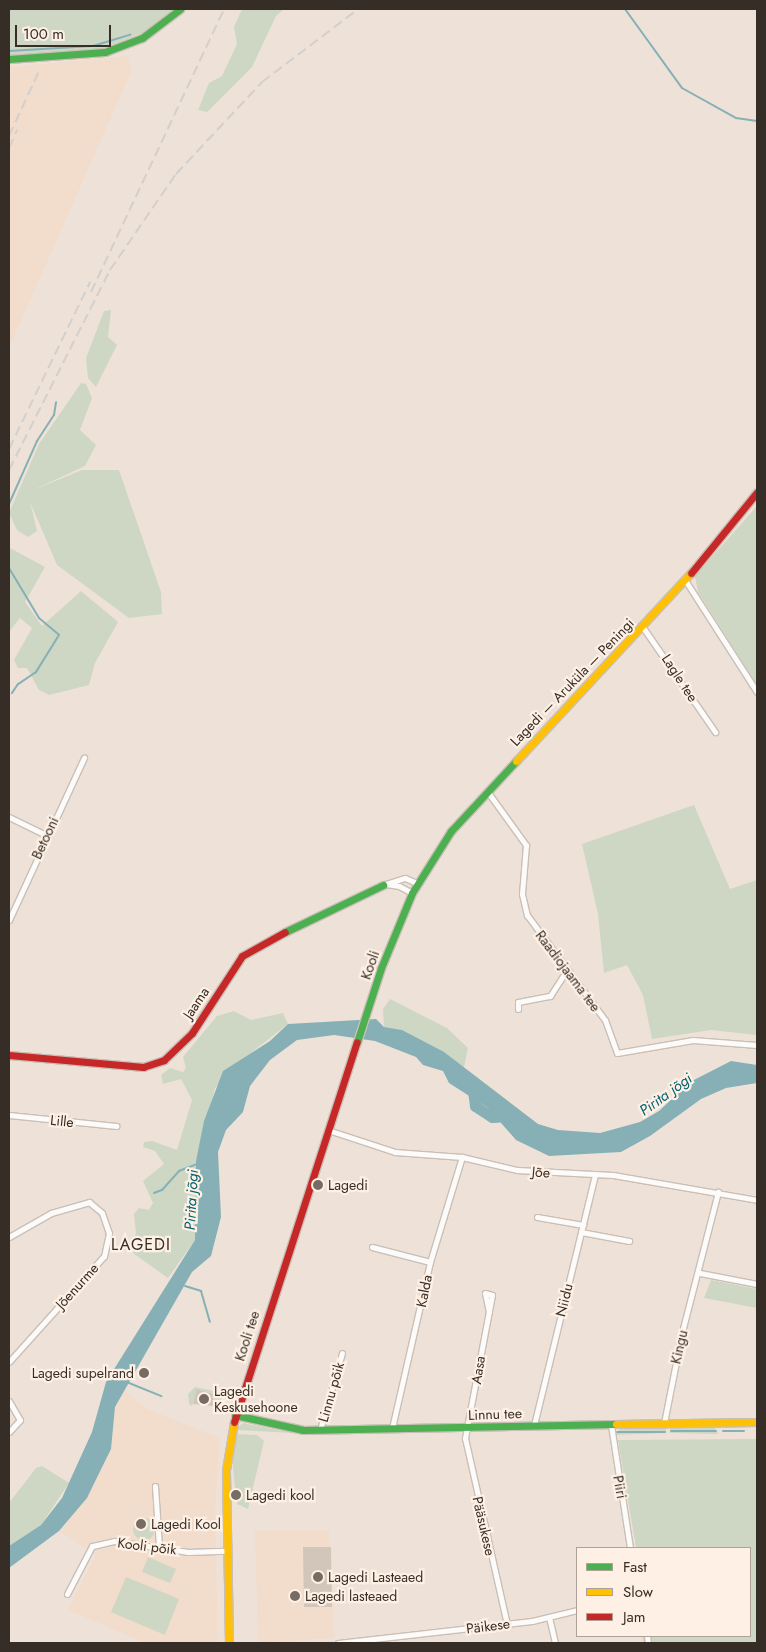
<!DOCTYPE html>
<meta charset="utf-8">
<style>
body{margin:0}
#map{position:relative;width:766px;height:1652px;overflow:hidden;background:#eee2d8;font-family:Jost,sans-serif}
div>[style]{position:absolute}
.built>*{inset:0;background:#f2dccb}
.green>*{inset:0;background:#cdd7c3}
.round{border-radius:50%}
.water>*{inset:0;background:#86b0b6}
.stream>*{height:2px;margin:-1px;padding:0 1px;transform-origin:1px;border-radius:1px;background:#86b0b6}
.river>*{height:11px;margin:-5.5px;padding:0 5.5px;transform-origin:5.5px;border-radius:5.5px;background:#86b0b6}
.building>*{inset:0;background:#d2c5ba}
.roads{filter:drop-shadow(1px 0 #c9bfb7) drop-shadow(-1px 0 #c9bfb7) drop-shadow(0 1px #c9bfb7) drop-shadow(0 -1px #c9bfb7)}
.street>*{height:5px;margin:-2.5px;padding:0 2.5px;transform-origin:2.5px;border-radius:2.5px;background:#fcfbf9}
.fast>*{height:7px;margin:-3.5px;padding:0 3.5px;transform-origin:3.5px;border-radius:3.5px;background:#4caf50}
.slow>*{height:7px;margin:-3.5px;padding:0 3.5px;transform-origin:3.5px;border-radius:3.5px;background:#ffc107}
.jam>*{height:7px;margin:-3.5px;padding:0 3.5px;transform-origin:3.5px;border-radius:3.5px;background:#c62828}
.rail>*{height:2px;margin-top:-1px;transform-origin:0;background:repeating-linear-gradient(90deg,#d3cfcc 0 10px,transparent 0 15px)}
.dots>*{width:14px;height:14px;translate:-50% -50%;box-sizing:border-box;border:2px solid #fef0e4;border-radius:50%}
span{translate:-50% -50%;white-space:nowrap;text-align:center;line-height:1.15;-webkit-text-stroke:4.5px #fef0e4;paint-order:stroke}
.street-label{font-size:14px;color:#362d26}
.poi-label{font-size:14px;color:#362d26}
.left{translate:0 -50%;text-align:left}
.right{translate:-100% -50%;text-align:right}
.water-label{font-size:15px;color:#026370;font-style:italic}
.quarter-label{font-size:16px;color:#362d26;letter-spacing:1px}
.frame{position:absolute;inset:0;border:10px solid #362d26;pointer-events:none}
.legend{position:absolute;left:576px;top:1547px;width:175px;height:90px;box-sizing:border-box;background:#fef0e4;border:1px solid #aea298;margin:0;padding:6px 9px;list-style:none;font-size:15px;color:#362d26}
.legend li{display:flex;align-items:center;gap:10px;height:25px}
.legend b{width:25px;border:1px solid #aea298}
.scale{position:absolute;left:15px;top:25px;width:96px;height:22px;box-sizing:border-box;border:2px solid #362d26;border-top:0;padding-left:6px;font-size:15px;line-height:18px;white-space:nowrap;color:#362d26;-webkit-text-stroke:4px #fef0e4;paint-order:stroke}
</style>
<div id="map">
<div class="built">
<i style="clip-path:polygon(128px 56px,131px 72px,9px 348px,9px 67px)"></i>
<i style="clip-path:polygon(125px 1391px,145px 1408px,220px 1438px,215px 1510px,218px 1643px,145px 1643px,68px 1610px,96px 1555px,59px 1531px,87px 1498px,101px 1471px,111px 1449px,115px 1408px)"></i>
<i style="clip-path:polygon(329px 1530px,334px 1638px,258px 1643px,255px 1531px)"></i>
</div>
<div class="green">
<i style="clip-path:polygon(9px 9px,173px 9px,144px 32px,101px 49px,9px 55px)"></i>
<i style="clip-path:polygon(242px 9px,284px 9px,276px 16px,252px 67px,207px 112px,198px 110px,209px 83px,222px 76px,237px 44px,234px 27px)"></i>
<i style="clip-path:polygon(111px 310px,108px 337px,117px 345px,96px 387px,88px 378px,86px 358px,104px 311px)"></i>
<i style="clip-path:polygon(81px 383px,86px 384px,92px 398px,80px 430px,96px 445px,85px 466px,33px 490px,82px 470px,119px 470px,161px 592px,162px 614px,129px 618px,57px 565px,30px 502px,37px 531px,28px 537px,17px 530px,9px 513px,39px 444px)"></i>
<i style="clip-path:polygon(757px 506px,757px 685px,698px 592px,695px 576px)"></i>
<i style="clip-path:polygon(10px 548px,45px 567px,25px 602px,42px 626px,81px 591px,118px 622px,95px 663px,89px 685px,49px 695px,39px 690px,27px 668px,18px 668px,14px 660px,32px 628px,20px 618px,9px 632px)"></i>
<i style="clip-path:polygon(694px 805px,730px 889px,757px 880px,757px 1035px,711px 1030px,652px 1039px,643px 995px,627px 965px,604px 973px,598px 914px,582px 844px)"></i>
<i style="clip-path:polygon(390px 999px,447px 1028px,468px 1048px,464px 1067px,402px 1030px,384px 1027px,383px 1009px)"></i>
<i style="clip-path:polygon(234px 1011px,251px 1020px,283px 1013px,288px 1024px,238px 1063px,215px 1088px,196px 1161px,195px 1240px,168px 1278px,130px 1251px,136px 1233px,134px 1214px,139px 1208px,149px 1210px,153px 1203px,143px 1181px,164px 1164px,155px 1151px,143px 1147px,144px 1142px,152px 1141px,177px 1150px,192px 1100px,181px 1079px,163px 1084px,161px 1075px,170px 1068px,183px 1072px,186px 1068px,183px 1057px,217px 1016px)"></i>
<i style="clip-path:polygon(711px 1280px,757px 1289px,757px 1308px,704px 1298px)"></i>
<i style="clip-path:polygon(195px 1387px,232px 1395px,231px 1400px,222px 1397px,220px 1404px,228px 1407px,213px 1406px,216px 1395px,198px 1389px,192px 1406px,189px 1404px,188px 1394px)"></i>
<i style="clip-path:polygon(243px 1423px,282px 1431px,333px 1435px,235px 1430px)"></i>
<i style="clip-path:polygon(714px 1426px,718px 1434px,670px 1433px,670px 1427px)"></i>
<i style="clip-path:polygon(622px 1427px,666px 1427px,666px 1433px,614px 1435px)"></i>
<i style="clip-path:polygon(236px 1434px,257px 1435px,264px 1441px,248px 1509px,237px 1504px,239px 1493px,235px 1489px,232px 1456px)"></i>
<i style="clip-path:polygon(757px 1439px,757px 1643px,644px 1643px,642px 1636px,750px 1636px,750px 1548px,636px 1548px,618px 1440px)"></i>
<i style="clip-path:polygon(42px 1466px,69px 1483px,41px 1525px,9px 1546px,9px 1503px,36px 1468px)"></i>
<i class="round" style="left:133px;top:1518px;width:22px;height:22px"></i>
<i style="clip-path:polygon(148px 1557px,176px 1569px,170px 1583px,142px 1572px)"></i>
<i style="clip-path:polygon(126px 1577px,179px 1599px,165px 1635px,111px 1612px)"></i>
</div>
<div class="water">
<i style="clip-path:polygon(376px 1019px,384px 1027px,402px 1030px,444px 1052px,538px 1124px,558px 1130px,600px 1133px,640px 1122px,659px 1111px,690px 1082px,731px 1061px,757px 1065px,757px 1083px,726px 1088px,701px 1099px,650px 1136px,621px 1152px,549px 1156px,516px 1140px,488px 1108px,449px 1083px,443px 1071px,423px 1065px,416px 1057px,375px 1041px,334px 1035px,297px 1040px,270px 1060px,250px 1086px,243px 1112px,226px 1130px,218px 1152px,221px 1217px,211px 1256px,192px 1272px,115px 1407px,111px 1449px,87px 1498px,59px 1531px,9px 1568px,9px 1546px,41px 1525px,62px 1498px,92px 1432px,106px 1382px,195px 1240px,196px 1161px,204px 1121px,223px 1071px,270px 1041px,288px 1024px)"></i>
</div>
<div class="stream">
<i style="left:625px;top:9px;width:97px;rotate:54.2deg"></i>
<i style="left:682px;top:88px;width:62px;rotate:29.1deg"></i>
<i style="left:736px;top:118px;width:21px;rotate:8deg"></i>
<i style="left:9px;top:51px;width:84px;rotate:-3.4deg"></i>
<i style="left:93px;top:46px;width:39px;rotate:-17deg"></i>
<i style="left:9px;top:504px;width:69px;rotate:-66deg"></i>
<i style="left:37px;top:441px;width:31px;rotate:-57deg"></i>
<i style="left:54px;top:415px;width:13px;rotate:-81deg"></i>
<i style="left:9px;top:568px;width:58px;rotate:59deg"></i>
<i style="left:39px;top:618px;width:26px;rotate:40deg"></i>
<i style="left:59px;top:635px;width:44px;rotate:121.9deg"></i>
<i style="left:36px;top:672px;width:22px;rotate:146deg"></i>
<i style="left:18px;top:684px;width:11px;rotate:124deg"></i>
<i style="left:154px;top:1193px;width:9px;rotate:-21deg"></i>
<i style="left:162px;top:1190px;width:25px;rotate:-48deg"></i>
<i style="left:179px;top:1171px;width:19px;rotate:-21deg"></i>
<i style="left:185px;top:1286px;width:17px;rotate:17deg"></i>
<i style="left:201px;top:1291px;width:32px;rotate:74deg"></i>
<i style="left:129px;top:1383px;width:35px;rotate:22deg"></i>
<i style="left:671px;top:1431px;width:45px"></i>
<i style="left:723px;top:1431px;width:21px"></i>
<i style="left:617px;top:1432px;width:48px"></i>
</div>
<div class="river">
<i style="left:472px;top:1084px;width:22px;rotate:82deg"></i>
<i style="left:475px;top:1106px;width:20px;rotate:33deg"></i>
<i style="left:492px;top:1117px;width:19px;rotate:-3deg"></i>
</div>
<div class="building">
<i style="clip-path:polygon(197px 1389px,216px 1395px,213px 1406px,193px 1404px)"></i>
<i style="clip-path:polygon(303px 1547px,331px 1547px,332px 1607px,304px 1607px)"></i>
</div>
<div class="roads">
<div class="street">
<i style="left:685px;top:580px;width:133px;rotate:57.3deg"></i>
<i style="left:642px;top:626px;width:129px;rotate:55.4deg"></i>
<i style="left:487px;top:791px;width:67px;rotate:54.2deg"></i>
<i style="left:526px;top:845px;width:49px;rotate:94.7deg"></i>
<i style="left:522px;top:894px;width:22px;rotate:77deg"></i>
<i style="left:527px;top:915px;width:131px;rotate:53.4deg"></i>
<i style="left:605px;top:1020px;width:35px;rotate:70deg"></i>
<i style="left:617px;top:1053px;width:77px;rotate:-9.7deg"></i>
<i style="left:693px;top:1040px;width:64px;rotate:4.5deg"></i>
<i style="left:9px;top:817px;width:41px;rotate:25.9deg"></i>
<i style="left:386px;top:884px;width:13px;rotate:9deg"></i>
<i style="left:399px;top:886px;width:15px;rotate:28deg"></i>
<i style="left:383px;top:885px;width:23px;rotate:-18deg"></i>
<i style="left:405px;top:878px;width:13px;rotate:23deg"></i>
<i style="left:9px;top:920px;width:179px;rotate:-65.2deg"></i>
<i style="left:518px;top:1009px;width:7px;rotate:-90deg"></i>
<i style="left:518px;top:1002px;width:33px;rotate:-11deg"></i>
<i style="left:550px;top:996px;width:31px;rotate:-57deg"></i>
<i style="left:9px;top:1115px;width:108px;rotate:5.9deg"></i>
<i style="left:328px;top:1130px;width:71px;rotate:18.2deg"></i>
<i style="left:395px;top:1152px;width:67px;rotate:4.3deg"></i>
<i style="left:462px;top:1157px;width:57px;rotate:13.3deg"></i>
<i style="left:517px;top:1170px;width:96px;rotate:3deg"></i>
<i style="left:613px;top:1175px;width:146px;rotate:9.8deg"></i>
<i style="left:537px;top:1217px;width:47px;rotate:9.9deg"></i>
<i style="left:581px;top:1232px;width:49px;rotate:10.6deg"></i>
<i style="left:9px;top:1237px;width:48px;rotate:-29.7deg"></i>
<i style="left:51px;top:1213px;width:40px;rotate:-16deg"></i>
<i style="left:89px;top:1202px;width:17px;rotate:40deg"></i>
<i style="left:102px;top:1213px;width:21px;rotate:71deg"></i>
<i style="left:109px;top:1233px;width:24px;rotate:102deg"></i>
<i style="left:104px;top:1256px;width:142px;rotate:131.9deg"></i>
<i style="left:372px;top:1247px;width:60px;rotate:14.5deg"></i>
<i style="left:700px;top:1273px;width:58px;rotate:10.9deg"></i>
<i style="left:489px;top:1312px;width:19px;rotate:-102deg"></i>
<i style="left:485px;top:1293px;width:7px;rotate:16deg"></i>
<i style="left:492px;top:1295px;width:146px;rotate:100.7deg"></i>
<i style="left:465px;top:1438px;width:191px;rotate:77.3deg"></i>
<i style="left:9px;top:1401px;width:22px;rotate:60deg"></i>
<i style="left:20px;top:1420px;width:16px;rotate:133deg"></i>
<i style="left:664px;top:1423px;width:93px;rotate:-78.8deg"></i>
<i style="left:682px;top:1332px;width:145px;rotate:-75.6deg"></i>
<i style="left:534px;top:1425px;width:258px;rotate:-76.3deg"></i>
<i style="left:611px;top:1425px;width:124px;rotate:81.2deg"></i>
<i style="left:392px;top:1428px;width:170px;rotate:-77.1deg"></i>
<i style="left:430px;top:1262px;width:110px;rotate:-73.1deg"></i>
<i style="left:320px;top:1430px;width:80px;rotate:-74.1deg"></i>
<i style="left:155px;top:1486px;width:60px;rotate:86.2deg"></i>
<i style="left:67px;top:1594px;width:54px;rotate:-62.5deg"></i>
<i style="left:92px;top:1546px;width:5px;rotate:-11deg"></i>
<i style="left:97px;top:1545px;width:17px;rotate:-13deg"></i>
<i style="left:114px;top:1541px;width:75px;rotate:8.5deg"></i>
<i style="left:188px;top:1552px;width:38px;rotate:-2deg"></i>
<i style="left:549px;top:1617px;width:27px;rotate:77deg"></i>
<i style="left:647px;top:1636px;width:7px;rotate:82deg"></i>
<i style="left:338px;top:1643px;width:195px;rotate:-6.5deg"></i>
<i style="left:532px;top:1621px;width:46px;rotate:-13.7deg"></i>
</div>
<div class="fast">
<i style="left:9px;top:59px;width:96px;rotate:-4.2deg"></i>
<i style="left:105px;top:52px;width:40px;rotate:-21deg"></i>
<i style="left:142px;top:38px;width:48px;rotate:-37.3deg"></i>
<i style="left:285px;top:932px;width:109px;rotate:-25.6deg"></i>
<i style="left:357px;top:1042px;width:78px;rotate:-72deg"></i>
<i style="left:381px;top:968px;width:81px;rotate:-67.5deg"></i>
<i style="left:412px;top:893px;width:73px;rotate:-57.8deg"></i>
<i style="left:451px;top:831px;width:96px;rotate:-47.1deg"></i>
<i style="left:235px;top:1415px;width:70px;rotate:12.4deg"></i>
<i style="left:303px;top:1430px;width:313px;rotate:-1.1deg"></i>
</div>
<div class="slow">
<i style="left:516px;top:761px;width:257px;rotate:-47.1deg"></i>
<i style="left:616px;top:1424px;width:141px;rotate:-0.8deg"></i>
<i style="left:229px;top:1643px;width:173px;rotate:-91deg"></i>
<i style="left:226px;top:1470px;width:49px;rotate:-80.5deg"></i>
</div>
<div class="jam">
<i style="left:691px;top:573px;width:104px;rotate:-50.8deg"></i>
<i style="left:9px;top:1055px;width:135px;rotate:5.1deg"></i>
<i style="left:143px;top:1067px;width:22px;rotate:-18deg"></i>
<i style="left:164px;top:1060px;width:39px;rotate:-44deg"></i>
<i style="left:192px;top:1033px;width:92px;rotate:-57deg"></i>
<i style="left:242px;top:956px;width:49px;rotate:-29.2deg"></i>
<i style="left:234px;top:1422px;width:399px;rotate:-72.1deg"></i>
</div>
</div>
<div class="rail">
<i style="left:9px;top:136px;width:74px;rotate:-65.2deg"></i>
<i style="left:9px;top:148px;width:20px;rotate:-66deg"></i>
<i style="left:91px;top:292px;width:313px;rotate:-64.8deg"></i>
<i style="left:9px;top:449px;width:186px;rotate:-64.1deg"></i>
<i style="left:9px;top:470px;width:224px;rotate:-63.2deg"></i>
<i style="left:110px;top:270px;width:116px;rotate:-55.5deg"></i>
<i style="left:176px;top:174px;width:126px;rotate:-46.9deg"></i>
<i style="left:262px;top:82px;width:121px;rotate:-37.2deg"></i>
</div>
<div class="dots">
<i style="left:318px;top:1185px;background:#766c64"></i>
<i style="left:144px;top:1373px;background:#766c64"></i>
<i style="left:204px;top:1399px;background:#766c64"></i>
<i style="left:236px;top:1495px;background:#766c64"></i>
<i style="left:141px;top:1524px;background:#766c64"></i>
<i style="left:318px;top:1577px;background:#766c64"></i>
<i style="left:295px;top:1596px;background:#766c64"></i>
</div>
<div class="street-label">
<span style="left:680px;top:678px;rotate:57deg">Lagle tee</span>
<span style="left:572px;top:682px;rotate:-46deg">Lagedi — Aruküla — Peningi</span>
<span style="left:45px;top:838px;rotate:-65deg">Betooni</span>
<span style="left:370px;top:965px;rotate:-71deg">Kooli</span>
<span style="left:568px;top:971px;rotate:53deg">Raadiojaama tee</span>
<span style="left:196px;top:1003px;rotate:-56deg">Jaama</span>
<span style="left:62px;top:1121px;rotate:6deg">Lille</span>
<span style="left:541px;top:1172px;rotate:5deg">Jõe</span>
<span style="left:77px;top:1286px;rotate:-48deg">Jõenurme</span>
<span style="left:424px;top:1291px;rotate:-79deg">Kalda</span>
<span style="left:564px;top:1300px;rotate:-76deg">Niidu</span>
<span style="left:247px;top:1336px;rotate:-72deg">Kooli tee</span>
<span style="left:679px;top:1347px;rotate:-77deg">Kingu</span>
<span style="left:478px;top:1370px;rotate:-81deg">Aasa</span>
<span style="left:331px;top:1392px;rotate:-74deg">Linnu põik</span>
<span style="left:495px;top:1414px;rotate:-2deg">Linnu tee</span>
<span style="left:620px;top:1487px;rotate:80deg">Piiri</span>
<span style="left:484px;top:1526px;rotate:77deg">Pääsukese</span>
<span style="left:147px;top:1546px;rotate:7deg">Kooli põik</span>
<span style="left:488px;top:1626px;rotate:-7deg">Päikese</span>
</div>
<div class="poi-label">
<span class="left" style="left:328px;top:1185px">Lagedi</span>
<span class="right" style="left:134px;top:1373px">Lagedi supelrand</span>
<span class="left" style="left:214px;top:1399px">Lagedi<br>Keskusehoone</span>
<span class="left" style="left:246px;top:1495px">Lagedi kool</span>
<span class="left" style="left:151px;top:1524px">Lagedi Kool</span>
<span class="left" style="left:328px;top:1577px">Lagedi Lasteaed</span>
<span class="left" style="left:305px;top:1596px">Lagedi lasteaed</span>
</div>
<div class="water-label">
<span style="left:666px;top:1095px;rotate:-36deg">Pirita jõgi</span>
<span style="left:192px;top:1200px;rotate:-87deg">Pirita jõgi</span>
</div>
<div class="quarter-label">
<span style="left:141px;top:1245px">LAGEDI</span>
</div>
<div class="frame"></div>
<ul class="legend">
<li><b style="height:6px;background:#4caf50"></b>Fast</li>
<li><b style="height:6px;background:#ffc107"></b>Slow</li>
<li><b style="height:6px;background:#c62828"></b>Jam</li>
</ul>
<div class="scale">100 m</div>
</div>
